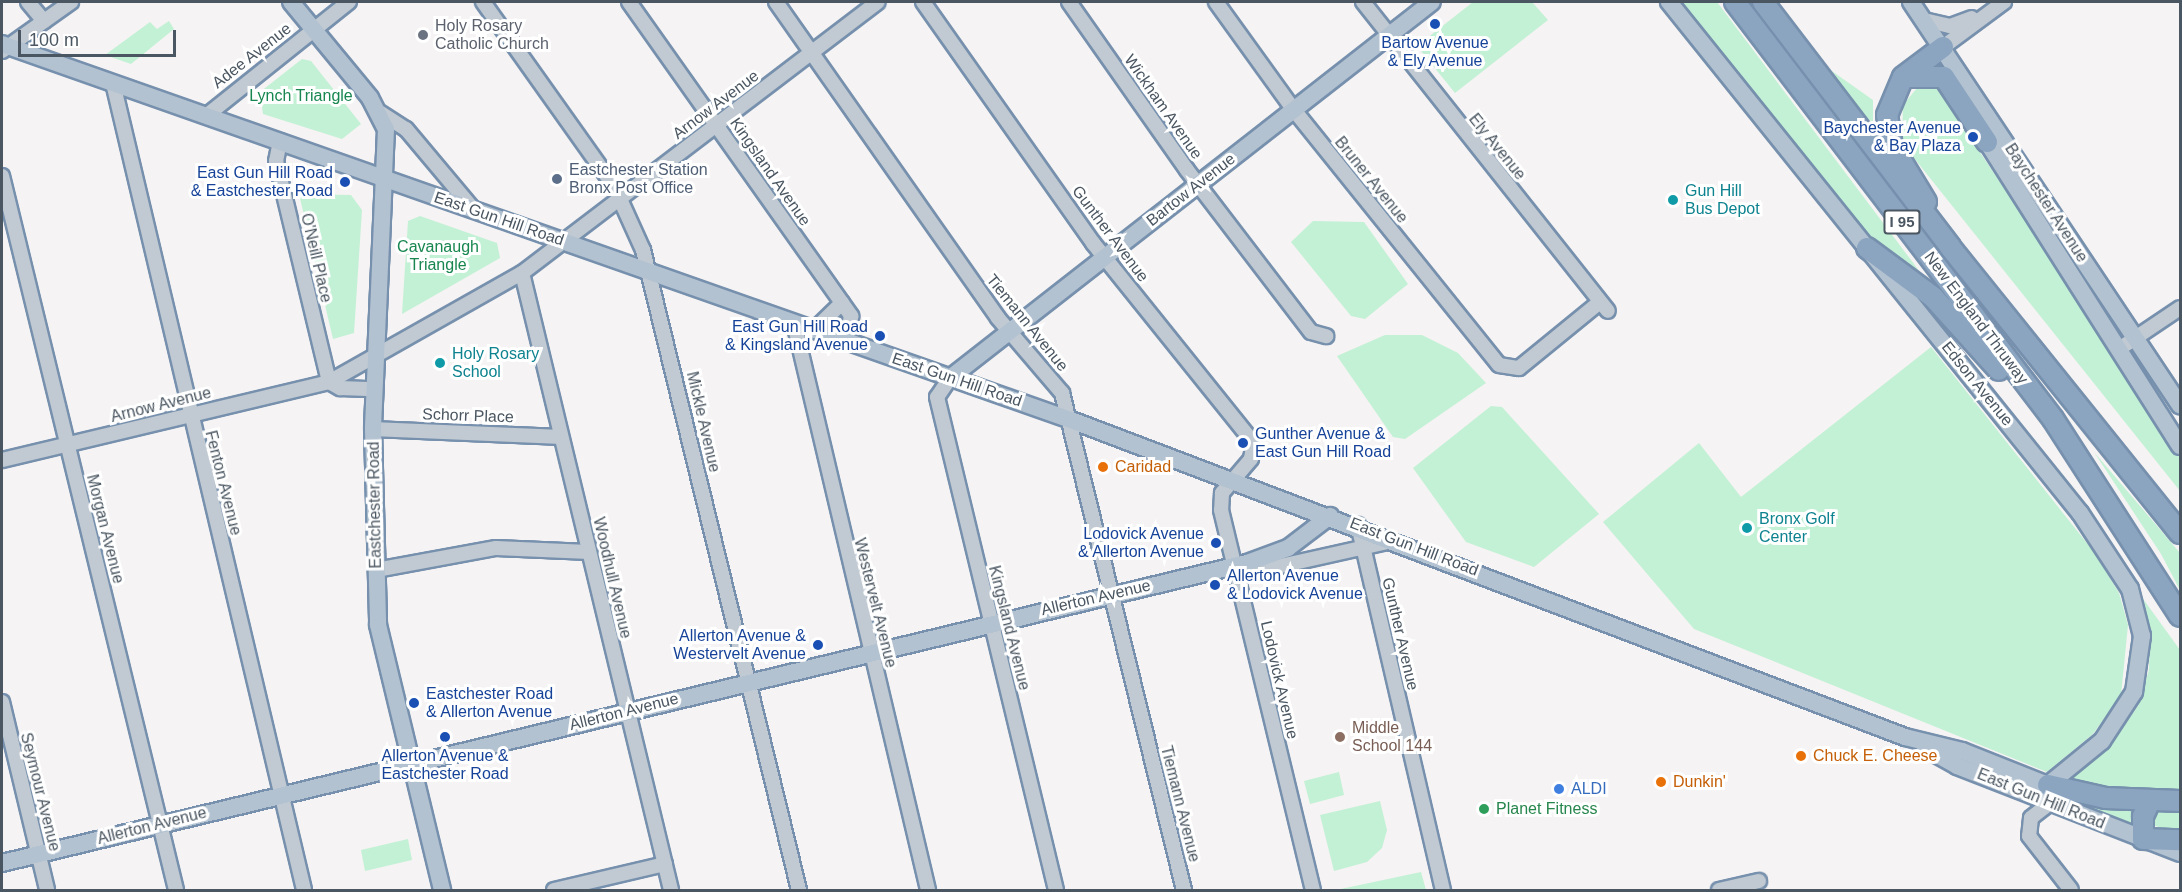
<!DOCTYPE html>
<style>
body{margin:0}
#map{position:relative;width:2182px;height:892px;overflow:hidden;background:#f5f3f3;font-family:Arial,sans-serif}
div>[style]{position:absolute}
.green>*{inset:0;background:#c3f1d5}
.roads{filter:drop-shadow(2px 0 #7690ad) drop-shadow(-2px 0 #7690ad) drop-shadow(0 2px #7690ad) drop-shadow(0 -2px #7690ad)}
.minor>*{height:14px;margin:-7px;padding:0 7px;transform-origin:7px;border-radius:7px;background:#c1cad2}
.major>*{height:16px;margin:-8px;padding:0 8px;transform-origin:8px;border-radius:8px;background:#b3c2d1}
.highway>*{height:20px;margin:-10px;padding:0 10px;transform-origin:10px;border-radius:10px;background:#8ba5c1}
.dots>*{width:16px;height:16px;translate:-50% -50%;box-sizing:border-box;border:3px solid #fff;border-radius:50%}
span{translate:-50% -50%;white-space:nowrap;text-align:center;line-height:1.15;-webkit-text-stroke:6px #fff;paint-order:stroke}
.shield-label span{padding:2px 4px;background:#fff;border:2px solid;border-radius:4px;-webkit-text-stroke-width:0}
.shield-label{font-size:15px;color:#4a5661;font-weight:700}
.worship-label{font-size:16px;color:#5b616d}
.left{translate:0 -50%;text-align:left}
.transit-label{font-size:16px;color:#164399}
.right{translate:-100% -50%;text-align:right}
.street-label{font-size:16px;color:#4a5661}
.park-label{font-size:16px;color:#17864f}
.service-label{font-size:16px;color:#4e5e75}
.culture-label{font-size:16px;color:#0d838f}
.food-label{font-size:16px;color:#c56008}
.education-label{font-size:16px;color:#785e54}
.shop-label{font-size:16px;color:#366cbe}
.leisure-label{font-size:16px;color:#27864d}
.frame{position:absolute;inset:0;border:3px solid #4a5661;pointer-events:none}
.scale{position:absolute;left:18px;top:30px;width:158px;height:27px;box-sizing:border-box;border:3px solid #4a5661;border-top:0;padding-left:8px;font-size:18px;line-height:21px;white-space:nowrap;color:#4a5661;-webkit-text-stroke:4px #fff;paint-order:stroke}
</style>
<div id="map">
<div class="green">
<i style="clip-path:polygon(1473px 2px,1532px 2px,1548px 20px,1455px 93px,1417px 46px)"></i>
<i style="clip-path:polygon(1679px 2px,1717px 2px,1920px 272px,1916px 276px,1872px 241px)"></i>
<i style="clip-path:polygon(169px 21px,174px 29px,131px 64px,105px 55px,150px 22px,157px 29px)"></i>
<i style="clip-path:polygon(302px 59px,311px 61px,361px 124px,342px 139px,263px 114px,260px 92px)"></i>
<i style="clip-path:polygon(1829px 69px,1873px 100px,1873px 122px,1866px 118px)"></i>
<i style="clip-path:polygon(1933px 82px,2180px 451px,2180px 491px,1902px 143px,1903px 105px,1917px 88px)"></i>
<i style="clip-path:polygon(299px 194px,351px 195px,362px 210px,354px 333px,333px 339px)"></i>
<i style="clip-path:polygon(420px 216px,497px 243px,500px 258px,402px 314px,408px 221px)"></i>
<i style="clip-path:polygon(1313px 221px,1364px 222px,1408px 284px,1365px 319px,1351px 316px,1291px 242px)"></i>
<i style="clip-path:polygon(1385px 335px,1422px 335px,1458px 353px,1486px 383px,1405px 439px,1393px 437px,1337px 356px)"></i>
<i style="clip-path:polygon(1931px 347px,2094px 552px,2119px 593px,2128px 625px,2121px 695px,2093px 734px,2047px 772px,1694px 629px,1603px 522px,1699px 443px,1741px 497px)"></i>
<i style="clip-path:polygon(1491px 406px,1502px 407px,1599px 514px,1534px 567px,1466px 542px,1413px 468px)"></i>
<i style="clip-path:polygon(2094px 452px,2180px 553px,2180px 590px,2161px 554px)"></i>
<i style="clip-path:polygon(2141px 596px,2180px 650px,2180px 794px,2092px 790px,2068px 778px,2117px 736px,2138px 706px,2149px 670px,2150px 634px)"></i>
<i style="clip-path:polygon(1339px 772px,1344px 795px,1310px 804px,1304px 781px)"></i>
<i style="clip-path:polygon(1380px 801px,1387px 830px,1382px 848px,1367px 862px,1334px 871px,1320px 815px)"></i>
<i style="clip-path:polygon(2071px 801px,2132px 809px,2135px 828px,2070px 803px)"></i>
<i style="clip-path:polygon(2180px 811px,2180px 833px,2152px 825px,2156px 812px)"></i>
<i style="clip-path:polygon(408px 839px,412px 860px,365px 871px,361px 850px)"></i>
<i style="clip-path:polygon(1421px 872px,1426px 890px,1336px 890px)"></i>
</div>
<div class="roads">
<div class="minor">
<i style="left:28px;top:2px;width:25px;rotate:50deg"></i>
<i style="left:483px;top:2px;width:228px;rotate:54.6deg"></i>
<i style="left:615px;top:188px;width:68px;rotate:65.7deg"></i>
<i style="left:643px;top:250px;width:659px;rotate:76.3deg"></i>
<i style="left:629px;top:2px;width:385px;rotate:54.7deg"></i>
<i style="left:851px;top:316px;width:25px;rotate:101deg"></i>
<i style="left:776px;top:2px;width:386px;rotate:54.9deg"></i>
<i style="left:998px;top:318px;width:99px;rotate:49.5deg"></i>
<i style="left:1062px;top:393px;width:512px;rotate:76.21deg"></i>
<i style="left:923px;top:2px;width:295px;rotate:54.8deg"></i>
<i style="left:1093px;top:243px;width:257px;rotate:51.2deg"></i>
<i style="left:1254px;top:443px;width:16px;rotate:101deg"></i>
<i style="left:1251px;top:459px;width:45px;rotate:130.5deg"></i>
<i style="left:1222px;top:493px;width:17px;rotate:93deg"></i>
<i style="left:1221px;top:510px;width:391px;rotate:76.4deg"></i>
<i style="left:1069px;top:2px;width:205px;rotate:54.9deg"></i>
<i style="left:1187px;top:170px;width:204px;rotate:52.6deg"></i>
<i style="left:1311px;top:332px;width:16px;rotate:15deg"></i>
<i style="left:1216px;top:2px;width:133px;rotate:54.2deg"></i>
<i style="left:1294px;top:110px;width:327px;rotate:51.2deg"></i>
<i style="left:1499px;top:365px;width:20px;rotate:9deg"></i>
<i style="left:1519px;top:368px;width:104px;rotate:-39.2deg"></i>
<i style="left:1363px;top:2px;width:394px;rotate:51.6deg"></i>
<i style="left:1924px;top:20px;width:27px;rotate:13deg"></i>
<i style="left:1950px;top:26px;width:23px;rotate:-20deg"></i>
<i style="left:1943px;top:47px;width:76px;rotate:-36.4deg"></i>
<i style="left:2px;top:51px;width:85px;rotate:-35.4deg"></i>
<i style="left:113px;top:83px;width:829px;rotate:76.68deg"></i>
<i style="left:381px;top:113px;width:30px;rotate:33deg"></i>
<i style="left:406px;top:129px;width:106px;rotate:50deg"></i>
<i style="left:206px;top:116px;width:183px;rotate:-38.6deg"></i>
<i style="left:280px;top:141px;width:20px;rotate:101deg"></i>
<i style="left:276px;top:161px;width:227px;rotate:76.5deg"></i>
<i style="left:329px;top:382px;width:13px;rotate:29deg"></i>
<i style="left:340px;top:388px;width:34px;rotate:2deg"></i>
<i style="left:2px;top:176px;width:735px;rotate:76.3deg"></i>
<i style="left:522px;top:273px;width:635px;rotate:76.42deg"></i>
<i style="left:794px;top:323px;width:583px;rotate:76.7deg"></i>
<i style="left:814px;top:330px;width:39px;rotate:-44deg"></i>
<i style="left:2119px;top:349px;width:73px;rotate:-33.9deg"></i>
<i style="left:950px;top:378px;width:23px;rotate:124deg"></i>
<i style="left:937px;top:397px;width:507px;rotate:76.43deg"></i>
<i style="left:373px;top:429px;width:188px;rotate:2.4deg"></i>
<i style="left:2px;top:460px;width:336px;rotate:-13.4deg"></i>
<i style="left:329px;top:382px;width:222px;rotate:-29.5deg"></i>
<i style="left:522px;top:273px;width:447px;rotate:-37.3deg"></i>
<i style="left:1358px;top:525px;width:375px;rotate:76.9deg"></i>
<i style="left:1247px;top:563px;width:29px;rotate:8deg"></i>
<i style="left:1276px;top:567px;width:119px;rotate:-12.6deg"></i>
<i style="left:376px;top:570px;width:122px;rotate:-10.4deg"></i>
<i style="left:496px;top:548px;width:93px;rotate:2.5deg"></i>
<i style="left:2px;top:702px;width:193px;rotate:76.5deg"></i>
<i style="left:2050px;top:803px;width:24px;rotate:142deg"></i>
<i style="left:2031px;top:818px;width:18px;rotate:96deg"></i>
<i style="left:2029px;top:836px;width:68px;rotate:52.1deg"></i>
<i style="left:554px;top:890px;width:114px;rotate:-13.2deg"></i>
<i style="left:1719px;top:890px;width:41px;rotate:-12.7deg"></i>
</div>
<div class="major">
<i style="left:291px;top:2px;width:124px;rotate:50.5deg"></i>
<i style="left:370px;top:98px;width:35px;rotate:63deg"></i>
<i style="left:386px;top:129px;width:300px;rotate:92.5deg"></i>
<i style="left:373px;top:429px;width:196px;rotate:88.5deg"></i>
<i style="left:378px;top:625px;width:273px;rotate:76.4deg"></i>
<i style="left:1911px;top:2px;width:485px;rotate:56.3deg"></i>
<i style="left:2px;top:44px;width:1133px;rotate:19.38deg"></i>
<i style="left:1071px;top:420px;width:892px;rotate:20.81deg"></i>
<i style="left:1905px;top:737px;width:59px;rotate:13.8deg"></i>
<i style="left:1962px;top:751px;width:92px;rotate:21.6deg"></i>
<i style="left:2048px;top:785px;width:70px;rotate:-39.2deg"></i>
<i style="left:2102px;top:741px;width:59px;rotate:-56.9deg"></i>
<i style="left:2134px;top:692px;width:57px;rotate:-81.9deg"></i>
<i style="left:2142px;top:636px;width:49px;rotate:-104.3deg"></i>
<i style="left:2130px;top:589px;width:91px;rotate:-123.3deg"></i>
<i style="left:2080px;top:513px;width:656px;rotate:-128.81deg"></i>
<i style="left:1987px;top:142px;width:360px;rotate:57.6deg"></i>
<i style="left:950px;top:378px;width:611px;rotate:-37.96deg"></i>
<i style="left:1925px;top:748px;width:37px;rotate:29deg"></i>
<i style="left:1957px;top:766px;width:239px;rotate:21.3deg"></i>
<i style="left:2px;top:863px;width:1281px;rotate:-13.55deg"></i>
<i style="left:1247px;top:563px;width:44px;rotate:-20.1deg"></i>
<i style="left:1288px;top:548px;width:53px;rotate:-37.3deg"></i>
</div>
<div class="highway">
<i style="left:1735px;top:2px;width:524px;rotate:52.67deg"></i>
<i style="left:2053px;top:419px;width:234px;rotate:57.2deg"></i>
<i style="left:1763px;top:2px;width:308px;rotate:52.6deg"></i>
<i style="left:1950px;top:247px;width:367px;rotate:51.2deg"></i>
<i style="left:1905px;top:77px;width:39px"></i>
<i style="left:1944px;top:77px;width:78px;rotate:56.5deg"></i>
<i style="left:1926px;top:202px;width:66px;rotate:-121.3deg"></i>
<i style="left:1892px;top:146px;width:31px;rotate:-99deg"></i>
<i style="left:1887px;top:115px;width:41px;rotate:-67.2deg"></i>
<i style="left:1903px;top:77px;width:50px;rotate:-36.9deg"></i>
<i style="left:1867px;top:248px;width:82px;rotate:36.6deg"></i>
<i style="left:1933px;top:297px;width:98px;rotate:47.9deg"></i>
<i style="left:2048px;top:785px;width:58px;rotate:12.8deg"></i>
<i style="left:2105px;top:798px;width:75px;rotate:2.3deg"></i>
<i style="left:2150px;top:801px;width:17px;rotate:115deg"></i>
<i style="left:2143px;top:816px;width:23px;rotate:90deg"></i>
<i style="left:2143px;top:839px;width:37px;rotate:2deg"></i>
</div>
</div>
<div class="dots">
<i style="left:1435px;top:24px;background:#1a4fb4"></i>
<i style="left:423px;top:35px;background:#6b7280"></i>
<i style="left:1973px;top:137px;background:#1a4fb4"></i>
<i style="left:557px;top:179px;background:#5c6f8a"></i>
<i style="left:345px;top:182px;background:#1a4fb4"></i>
<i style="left:1673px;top:200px;background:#0f9aa8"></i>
<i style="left:880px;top:336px;background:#1a4fb4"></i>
<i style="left:440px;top:363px;background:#0f9aa8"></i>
<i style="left:1243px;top:443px;background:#1a4fb4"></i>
<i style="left:1103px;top:467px;background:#e8710a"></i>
<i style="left:1747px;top:528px;background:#0f9aa8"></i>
<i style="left:1216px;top:543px;background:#1a4fb4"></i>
<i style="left:1215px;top:585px;background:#1a4fb4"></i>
<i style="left:818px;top:645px;background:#1a4fb4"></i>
<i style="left:414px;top:703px;background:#1a4fb4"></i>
<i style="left:445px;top:737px;background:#1a4fb4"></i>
<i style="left:1340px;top:737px;background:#8d6e63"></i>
<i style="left:1801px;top:756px;background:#e8710a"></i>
<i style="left:1661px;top:782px;background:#e8710a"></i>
<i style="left:1559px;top:789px;background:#3f7fe0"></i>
<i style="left:1484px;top:809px;background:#2e9e5b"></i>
</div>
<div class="shield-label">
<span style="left:1902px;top:222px">I 95</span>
</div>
<div class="worship-label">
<span class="left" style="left:435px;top:35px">Holy Rosary<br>Catholic Church</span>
</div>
<div class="transit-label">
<span style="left:1435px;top:52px">Bartow Avenue<br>&amp; Ely Avenue</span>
<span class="right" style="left:1961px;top:137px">Baychester Avenue<br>&amp; Bay Plaza</span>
<span class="right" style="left:333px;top:182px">East Gun Hill Road<br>&amp; Eastchester Road</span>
<span class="right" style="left:868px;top:336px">East Gun Hill Road<br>&amp; Kingsland Avenue</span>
<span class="left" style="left:1255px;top:443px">Gunther Avenue &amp;<br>East Gun Hill Road</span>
<span class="right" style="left:1204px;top:543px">Lodovick Avenue<br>&amp; Allerton Avenue</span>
<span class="left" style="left:1227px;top:585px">Allerton Avenue<br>&amp; Lodovick Avenue</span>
<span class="right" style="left:806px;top:645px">Allerton Avenue &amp;<br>Westervelt Avenue</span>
<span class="left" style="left:426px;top:703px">Eastchester Road<br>&amp; Allerton Avenue</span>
<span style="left:445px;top:765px">Allerton Avenue &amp;<br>Eastchester Road</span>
</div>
<div class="street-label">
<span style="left:252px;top:56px;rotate:-38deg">Adee Avenue</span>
<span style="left:716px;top:105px;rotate:-37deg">Arnow Avenue</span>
<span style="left:1163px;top:107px;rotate:55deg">Wickham Avenue</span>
<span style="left:1497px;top:147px;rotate:51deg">Ely Avenue</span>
<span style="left:770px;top:172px;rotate:55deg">Kingsland Avenue</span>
<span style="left:1371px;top:180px;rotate:51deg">Bruner Avenue</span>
<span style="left:1191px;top:190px;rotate:-38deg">Bartow Avenue</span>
<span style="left:2046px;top:203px;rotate:57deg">Baychester Avenue</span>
<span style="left:499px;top:219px;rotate:19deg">East Gun Hill Road</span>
<span style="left:1110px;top:234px;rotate:53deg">Gunther Avenue</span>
<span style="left:316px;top:258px;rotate:77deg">O'Neill Place</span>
<span style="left:1976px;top:318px;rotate:53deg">New England Thruway</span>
<span style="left:1027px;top:323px;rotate:51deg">Tiemann Avenue</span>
<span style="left:957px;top:380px;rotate:19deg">East Gun Hill Road</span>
<span style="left:1977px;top:384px;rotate:51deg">Edson Avenue</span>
<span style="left:161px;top:405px;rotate:-14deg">Arnow Avenue</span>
<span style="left:468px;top:416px;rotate:2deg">Schorr Place</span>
<span style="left:703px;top:422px;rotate:77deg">Mickle Avenue</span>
<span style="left:223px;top:483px;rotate:76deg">Fenton Avenue</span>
<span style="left:375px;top:505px;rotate:-91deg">Eastchester Road</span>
<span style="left:105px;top:529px;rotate:76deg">Morgan Avenue</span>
<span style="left:1414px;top:547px;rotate:21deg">East Gun Hill Road</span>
<span style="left:612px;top:578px;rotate:77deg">Woodhull Avenue</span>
<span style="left:1096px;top:598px;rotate:-13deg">Allerton Avenue</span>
<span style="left:875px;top:603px;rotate:76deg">Westervelt Avenue</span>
<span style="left:1009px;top:628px;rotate:76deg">Kingsland Avenue</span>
<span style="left:1400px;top:634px;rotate:77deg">Gunther Avenue</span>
<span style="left:1279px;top:680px;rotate:77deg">Lodovick Avenue</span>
<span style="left:624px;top:712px;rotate:-14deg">Allerton Avenue</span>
<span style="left:40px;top:792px;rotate:76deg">Seymour Avenue</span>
<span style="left:2041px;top:799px;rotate:22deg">East Gun Hill Road</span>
<span style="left:1180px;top:804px;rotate:76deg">Tiemann Avenue</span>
<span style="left:152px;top:826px;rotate:-14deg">Allerton Avenue</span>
</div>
<div class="park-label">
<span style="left:301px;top:96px">Lynch Triangle</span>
<span style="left:438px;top:256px">Cavanaugh<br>Triangle</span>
</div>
<div class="service-label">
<span class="left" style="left:569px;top:179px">Eastchester Station<br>Bronx Post Office</span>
</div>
<div class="culture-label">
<span class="left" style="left:1685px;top:200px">Gun Hill<br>Bus Depot</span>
<span class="left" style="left:452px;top:363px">Holy Rosary<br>School</span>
<span class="left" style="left:1759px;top:528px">Bronx Golf<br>Center</span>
</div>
<div class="food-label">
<span class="left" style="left:1115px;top:467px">Caridad</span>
<span class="left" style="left:1813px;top:756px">Chuck E. Cheese</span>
<span class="left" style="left:1673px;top:782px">Dunkin'</span>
</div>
<div class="education-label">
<span class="left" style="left:1352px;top:737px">Middle<br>School 144</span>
</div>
<div class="shop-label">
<span class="left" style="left:1571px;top:789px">ALDI</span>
</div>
<div class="leisure-label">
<span class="left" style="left:1496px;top:809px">Planet Fitness</span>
</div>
<div class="frame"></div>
<div class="scale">100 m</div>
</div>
